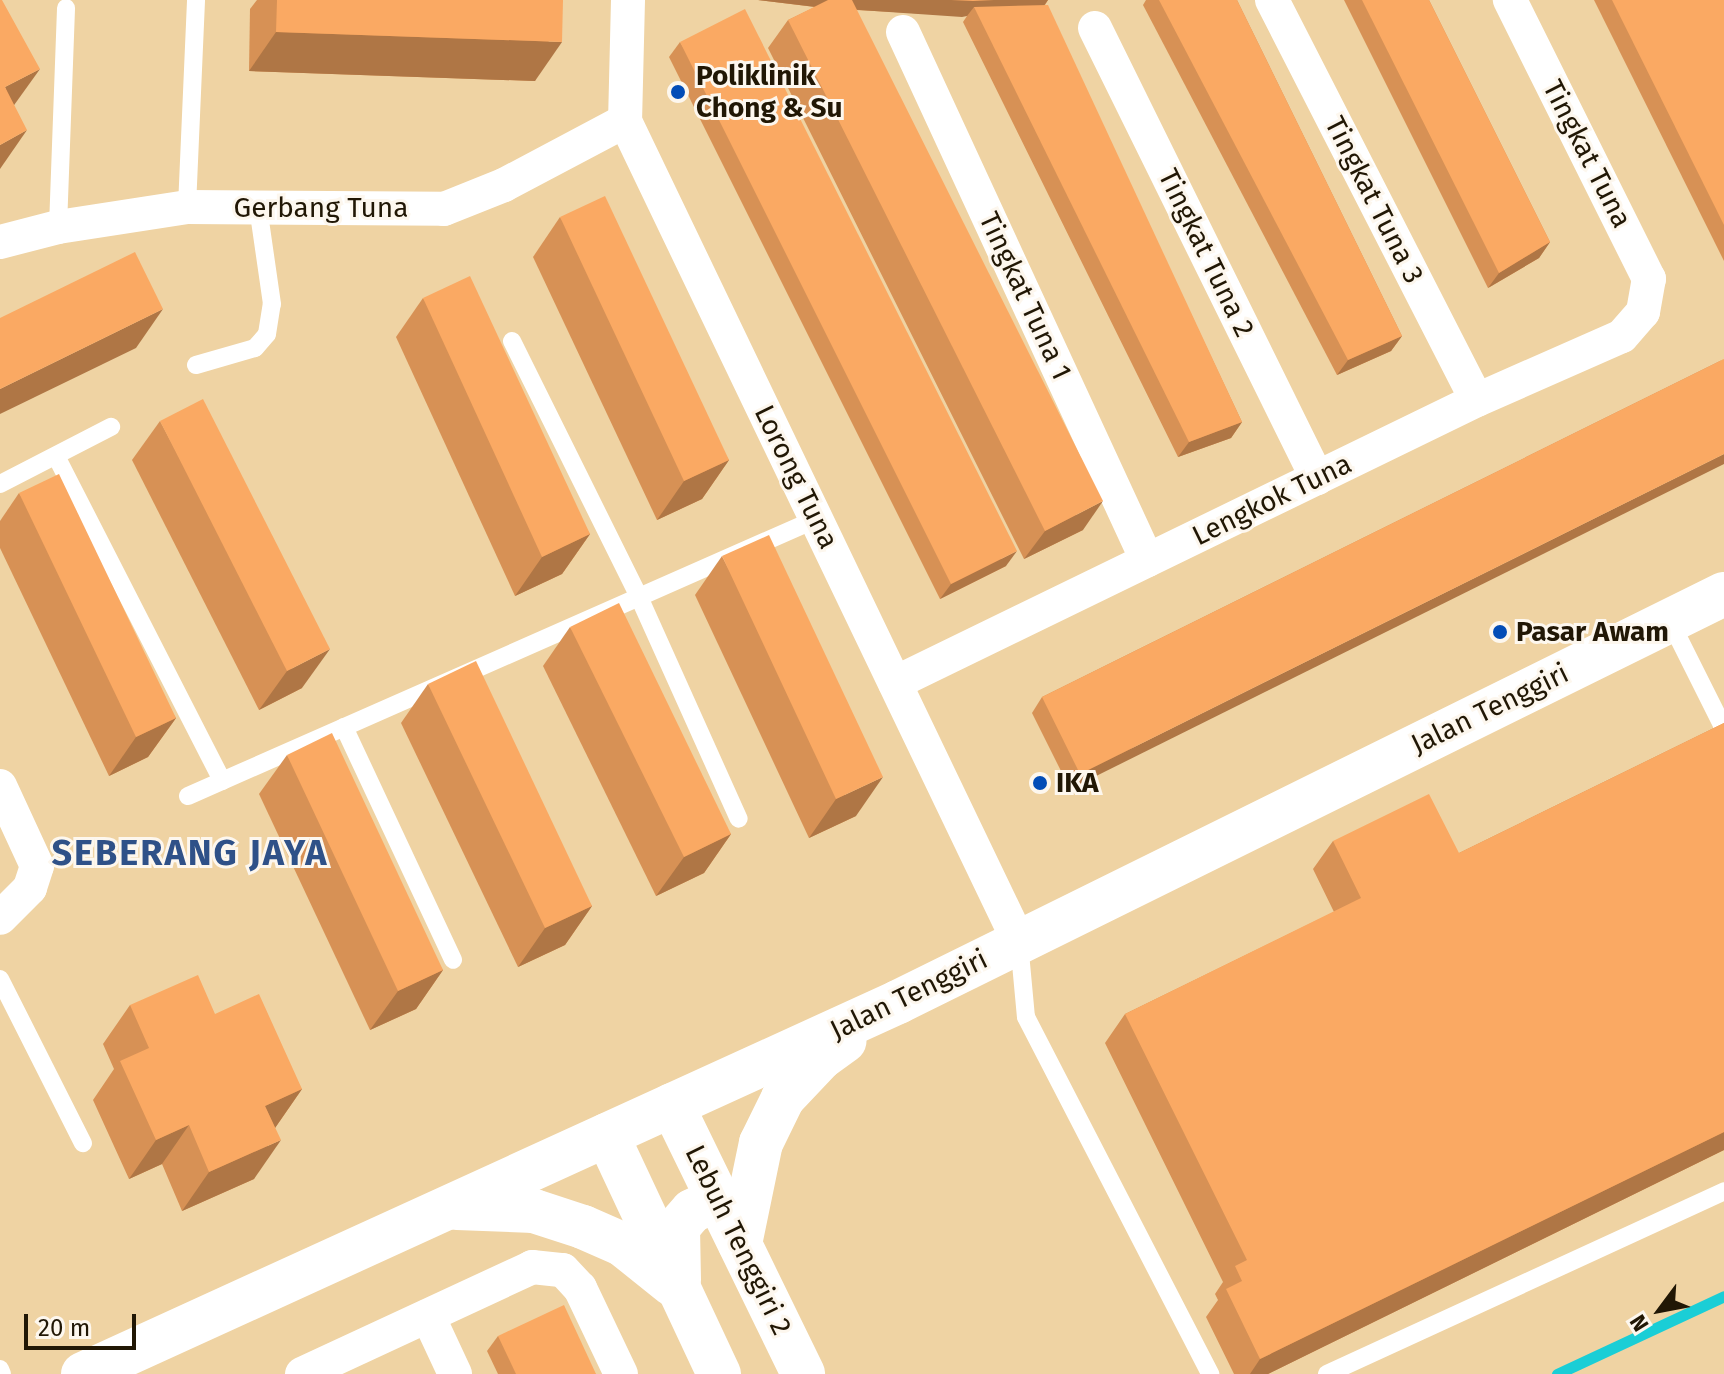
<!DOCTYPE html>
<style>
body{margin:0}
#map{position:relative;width:1724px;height:1374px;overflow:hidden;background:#efd3a3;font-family:"Fira Sans",sans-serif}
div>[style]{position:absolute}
.stream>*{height:11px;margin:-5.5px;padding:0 5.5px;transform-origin:5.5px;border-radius:5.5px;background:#1aced6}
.service>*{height:18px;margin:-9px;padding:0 9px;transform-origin:9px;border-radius:9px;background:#fff}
.minor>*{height:34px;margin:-17px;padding:0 17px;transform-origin:17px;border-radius:17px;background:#fff}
.tertiary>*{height:44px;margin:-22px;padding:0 22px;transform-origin:22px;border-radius:22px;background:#fff}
.wall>*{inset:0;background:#d79155}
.shaded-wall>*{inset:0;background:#af7645}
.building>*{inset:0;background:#faa963}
.dots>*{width:22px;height:22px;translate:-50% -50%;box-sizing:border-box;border:4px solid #fdf7ee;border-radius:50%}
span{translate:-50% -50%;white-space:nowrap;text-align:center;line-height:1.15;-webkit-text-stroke:6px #fdf7ee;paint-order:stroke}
.poi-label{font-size:28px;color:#211705;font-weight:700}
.left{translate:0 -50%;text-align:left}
.street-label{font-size:28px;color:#211705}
.district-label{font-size:36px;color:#2f5188;font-weight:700;letter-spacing:2px}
.north{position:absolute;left:1620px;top:1270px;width:80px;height:80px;-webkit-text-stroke:6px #fdf7ee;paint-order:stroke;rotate:238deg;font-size:22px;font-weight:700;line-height:32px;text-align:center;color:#211705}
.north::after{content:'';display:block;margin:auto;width:28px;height:36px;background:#211705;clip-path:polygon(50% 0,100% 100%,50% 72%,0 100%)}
.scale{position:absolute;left:24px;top:1314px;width:112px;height:36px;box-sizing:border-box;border:4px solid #211705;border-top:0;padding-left:10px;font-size:24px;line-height:28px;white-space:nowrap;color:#211705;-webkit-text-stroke:6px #fdf7ee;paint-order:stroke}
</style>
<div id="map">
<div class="stream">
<i style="left:1557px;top:1374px;width:184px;rotate:-25deg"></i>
</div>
<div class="service">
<i style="left:187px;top:207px;width:207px;rotate:-87.5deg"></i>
<i style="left:58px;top:227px;width:219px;rotate:-87.9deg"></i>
<i style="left:512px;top:341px;width:286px;rotate:63.6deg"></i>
<i style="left:639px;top:597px;width:243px;rotate:65.8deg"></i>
<i style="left:196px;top:365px;width:61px;rotate:-16.1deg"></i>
<i style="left:255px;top:348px;width:18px;rotate:-49deg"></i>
<i style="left:267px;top:334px;width:30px;rotate:-81deg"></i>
<i style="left:272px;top:304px;width:98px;rotate:-98.2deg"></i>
<i style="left:56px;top:456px;width:365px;rotate:62.9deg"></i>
<i style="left:0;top:484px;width:125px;rotate:-27.2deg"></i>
<i style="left:1670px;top:621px;width:121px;rotate:63.4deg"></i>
<i style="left:344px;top:727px;width:257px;rotate:64.9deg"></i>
<i style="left:188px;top:796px;width:686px;rotate:-23.8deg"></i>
<i style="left:1019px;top:942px;width:75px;rotate:84.7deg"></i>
<i style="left:1026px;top:1017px;width:402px;rotate:62.7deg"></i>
<i style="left:0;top:979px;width:184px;rotate:63.2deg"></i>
<i style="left:0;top:1369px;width:5px;rotate:68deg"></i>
<i style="left:1327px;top:1374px;width:437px;rotate:-24.7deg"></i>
</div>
<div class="minor">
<i style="left:628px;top:0;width:121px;rotate:91.4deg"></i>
<i style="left:625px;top:121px;width:911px;rotate:64.36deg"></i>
<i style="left:1272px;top:0;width:449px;rotate:62.9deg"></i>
<i style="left:1095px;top:28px;width:502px;rotate:63.74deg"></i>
<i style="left:903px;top:32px;width:582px;rotate:65.2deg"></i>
<i style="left:0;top:242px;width:60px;rotate:-14.5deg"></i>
<i style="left:58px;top:227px;width:131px;rotate:-8.8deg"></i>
<i style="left:187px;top:207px;width:257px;rotate:0.4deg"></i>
<i style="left:444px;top:209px;width:65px;rotate:-21.8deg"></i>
<i style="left:504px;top:185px;width:137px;rotate:-27.9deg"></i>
<i style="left:895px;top:683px;width:647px;rotate:-25.93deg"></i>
<i style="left:1477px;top:400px;width:158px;rotate:-23.8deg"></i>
<i style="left:1622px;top:336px;width:32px;rotate:-49deg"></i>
<i style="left:1643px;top:312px;width:34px;rotate:-80deg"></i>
<i style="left:1649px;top:279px;width:312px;rotate:-116.5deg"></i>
<i style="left:0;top:786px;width:88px;rotate:65.2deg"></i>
<i style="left:37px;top:866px;width:23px;rotate:108deg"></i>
<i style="left:30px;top:888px;width:42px;rotate:135deg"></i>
<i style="left:428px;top:1316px;width:64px;rotate:65deg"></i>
<i style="left:302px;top:1374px;width:254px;rotate:-24.9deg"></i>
<i style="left:532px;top:1267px;width:31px;rotate:6deg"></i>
<i style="left:563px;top:1270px;width:25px;rotate:47deg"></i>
<i style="left:580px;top:1288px;width:95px;rotate:64.5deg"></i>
</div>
<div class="tertiary">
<i style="left:672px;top:1105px;width:299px;rotate:64deg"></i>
<i style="left:607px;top:1135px;width:264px;rotate:64.9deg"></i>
<i style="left:457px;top:1208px;width:77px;rotate:2.2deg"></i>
<i style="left:534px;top:1211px;width:52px;rotate:18.1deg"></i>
<i style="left:583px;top:1227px;width:43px;rotate:23.6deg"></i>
<i style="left:622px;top:1244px;width:64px;rotate:38.7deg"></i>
<i style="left:740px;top:1244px;width:103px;rotate:-78.3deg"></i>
<i style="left:761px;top:1143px;width:50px;rotate:-63.9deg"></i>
<i style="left:783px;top:1098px;width:55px;rotate:-46.5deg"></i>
<i style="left:821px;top:1058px;width:29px;rotate:-36deg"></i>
<i style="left:679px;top:1280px;width:53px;rotate:-91.1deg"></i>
<i style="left:678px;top:1227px;width:21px;rotate:-49deg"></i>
<i style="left:692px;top:1211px;width:29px;rotate:-25deg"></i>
<i style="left:83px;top:1374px;width:896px;rotate:-24.53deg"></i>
<i style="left:898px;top:1002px;width:921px;rotate:-26.29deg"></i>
</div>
<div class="wall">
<i style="clip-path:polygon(257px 0,563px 0,535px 81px,249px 71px,250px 9px)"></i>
<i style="clip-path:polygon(758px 0,1048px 0,1045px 5px,1242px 422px,1231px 438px,1178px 457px,963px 22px,967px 16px,856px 10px,1083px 530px,1024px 559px,768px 48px,788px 20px,815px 7px)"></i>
<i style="clip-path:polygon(1146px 0,1237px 0,1402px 336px,1391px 351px,1337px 375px,1143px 5px)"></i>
<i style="clip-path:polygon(1344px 0,1429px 0,1550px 242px,1539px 258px,1488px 288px)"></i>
<i style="clip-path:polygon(1594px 0,1724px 0,1724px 261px)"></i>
<i style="clip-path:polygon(680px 42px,1006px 566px,940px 599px,669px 57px)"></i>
<i style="clip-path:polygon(560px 217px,729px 460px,702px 499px,657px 520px,533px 257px)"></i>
<i style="clip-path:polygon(423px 298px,590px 534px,562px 574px,515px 596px,396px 337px)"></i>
<i style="clip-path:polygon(1724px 359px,1070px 789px,1032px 713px,1042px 697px)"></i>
<i style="clip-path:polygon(160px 421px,302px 688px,259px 710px,132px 460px)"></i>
<i style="clip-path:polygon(19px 493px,176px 718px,148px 757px,109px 776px,0 548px,0 521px)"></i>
<i style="clip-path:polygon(722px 556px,856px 816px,809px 838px,695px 595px)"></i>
<i style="clip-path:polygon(570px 627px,731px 834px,704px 873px,656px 896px,543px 666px)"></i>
<i style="clip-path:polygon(428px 684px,592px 906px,565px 945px,518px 967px,401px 723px)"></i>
<i style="clip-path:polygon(1724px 723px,1724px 1150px,1268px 1374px,1234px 1374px,1206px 1317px,1218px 1300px,1215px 1294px,1223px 1282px,1105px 1043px,1125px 1014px,1334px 912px,1313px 869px,1333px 841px,1459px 853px)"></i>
<i style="clip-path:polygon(287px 755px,443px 970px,416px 1009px,370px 1030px,259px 794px)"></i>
<i style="clip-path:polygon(130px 1005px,215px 1014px,302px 1089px,275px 1128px,254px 1179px,182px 1211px,162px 1164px,129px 1179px,93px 1100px,114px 1069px,103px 1044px)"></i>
<i style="clip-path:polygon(498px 1336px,596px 1374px,498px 1374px,487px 1351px)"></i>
</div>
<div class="shaded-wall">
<i style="clip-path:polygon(758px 0,1048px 0,1040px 11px,974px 7px,967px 16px,962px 17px,816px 7px)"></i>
<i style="clip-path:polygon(276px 32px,562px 42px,535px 81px,249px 71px)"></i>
<i style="clip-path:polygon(40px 69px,12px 108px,5px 87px)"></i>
<i style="clip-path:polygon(27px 130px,0 169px,0 145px)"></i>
<i style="clip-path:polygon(1550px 242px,1539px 258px,1488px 288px,1499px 273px)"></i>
<i style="clip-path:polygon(163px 309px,136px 348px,0 414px,0 389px)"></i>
<i style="clip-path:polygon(1402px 336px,1391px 351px,1337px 375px,1348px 360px)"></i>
<i style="clip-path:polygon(1242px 422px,1231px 438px,1178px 457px,1189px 442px)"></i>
<i style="clip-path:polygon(1724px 454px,1724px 464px,1070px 789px,1080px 774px)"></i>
<i style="clip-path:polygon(729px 460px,702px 499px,657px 520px,684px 481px)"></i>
<i style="clip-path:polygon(1103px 501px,1083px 530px,1024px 559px,1045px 531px)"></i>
<i style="clip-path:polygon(590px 534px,562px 574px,515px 596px,542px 557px)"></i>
<i style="clip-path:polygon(1017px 551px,1006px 566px,940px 599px,951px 584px)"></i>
<i style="clip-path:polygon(330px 649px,302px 688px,259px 710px,287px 671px)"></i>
<i style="clip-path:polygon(176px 718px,148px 757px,109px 776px,136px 737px)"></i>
<i style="clip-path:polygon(883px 777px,856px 816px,809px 838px,836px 799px)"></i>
<i style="clip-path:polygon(731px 834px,704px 873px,656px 896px,684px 857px)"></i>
<i style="clip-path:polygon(592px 906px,565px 945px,518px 967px,545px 928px)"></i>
<i style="clip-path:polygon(443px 970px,416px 1009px,370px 1030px,398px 991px)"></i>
<i style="clip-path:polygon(302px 1089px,275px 1128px,265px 1106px)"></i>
<i style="clip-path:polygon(189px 1125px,162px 1164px,129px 1179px,156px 1140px)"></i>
<i style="clip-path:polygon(1724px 1132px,1724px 1150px,1268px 1374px,1250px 1374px,1260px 1359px)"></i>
<i style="clip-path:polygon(281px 1140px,254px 1179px,182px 1211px,209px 1172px)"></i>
</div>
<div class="building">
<i style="clip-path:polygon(0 0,2px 0,40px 69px,5px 87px,27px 130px,0 145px)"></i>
<i style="clip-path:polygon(277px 0,563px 0,562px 42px,276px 32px)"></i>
<i style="clip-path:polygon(828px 0,852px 0,1103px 501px,1045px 531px,788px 20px)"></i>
<i style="clip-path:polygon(951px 0,994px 0,973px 1px)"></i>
<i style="clip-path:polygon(1159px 0,1237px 0,1402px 336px,1348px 360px)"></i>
<i style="clip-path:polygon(1362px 0,1429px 0,1550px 242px,1499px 273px)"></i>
<i style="clip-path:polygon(1612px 0,1724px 0,1724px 225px)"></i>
<i style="clip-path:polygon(1048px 5px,1242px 422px,1189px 442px,974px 7px)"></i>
<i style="clip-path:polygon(745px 9px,1017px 551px,951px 584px,680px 42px)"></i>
<i style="clip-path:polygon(605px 196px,729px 460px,684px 481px,560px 217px)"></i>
<i style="clip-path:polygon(135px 252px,163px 309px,0 389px,0 318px)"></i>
<i style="clip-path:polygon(470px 276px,590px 534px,542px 557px,423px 298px)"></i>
<i style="clip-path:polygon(1724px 359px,1724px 454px,1080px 774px,1042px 697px)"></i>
<i style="clip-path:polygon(203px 399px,330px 649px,287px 671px,160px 421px)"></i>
<i style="clip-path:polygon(59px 474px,176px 718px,136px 737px,19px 493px)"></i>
<i style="clip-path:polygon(769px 535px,883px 777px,836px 799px,722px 556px)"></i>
<i style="clip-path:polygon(619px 603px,731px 834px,684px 857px,570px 627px)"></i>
<i style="clip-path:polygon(476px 661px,592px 906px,545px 928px,428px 684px)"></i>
<i style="clip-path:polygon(1724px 723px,1724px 1132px,1260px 1359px,1226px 1289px,1242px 1281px,1235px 1266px,1247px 1260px,1125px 1014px,1361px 898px,1333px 841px,1429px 794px,1459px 853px)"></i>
<i style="clip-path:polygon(332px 733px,443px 970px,398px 991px,287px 755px)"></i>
<i style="clip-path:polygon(198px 975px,215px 1014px,259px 994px,302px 1089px,265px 1106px,281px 1140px,209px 1172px,189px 1125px,156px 1140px,120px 1061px,149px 1048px,130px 1005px)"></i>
<i style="clip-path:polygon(564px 1305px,596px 1374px,516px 1374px,498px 1336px)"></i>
</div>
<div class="dots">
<i style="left:678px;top:92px;background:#034db7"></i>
<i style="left:1500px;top:632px;background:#034db7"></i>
<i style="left:1040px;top:783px;background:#034db7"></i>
</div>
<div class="poi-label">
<span class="left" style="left:696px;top:92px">Poliklinik<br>Chong &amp; Su</span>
<span class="left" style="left:1516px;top:632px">Pasar Awam</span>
<span class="left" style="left:1056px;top:783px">IKA</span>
</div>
<div class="street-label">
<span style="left:1587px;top:154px;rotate:63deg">Tingkat Tuna</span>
<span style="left:1374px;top:200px;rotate:63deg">Tingkat Tuna 3</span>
<span style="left:321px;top:208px">Gerbang Tuna</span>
<span style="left:1206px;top:253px;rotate:64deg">Tingkat Tuna 2</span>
<span style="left:1025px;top:296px;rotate:65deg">Tingkat Tuna 1</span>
<span style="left:796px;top:477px;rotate:64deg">Lorong Tuna</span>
<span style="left:1272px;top:500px;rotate:-26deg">Lengkok Tuna</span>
<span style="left:1490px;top:709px;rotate:-26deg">Jalan Tenggiri</span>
<span style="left:909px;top:995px;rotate:-26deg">Jalan Tenggiri</span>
<span style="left:738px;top:1240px;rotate:64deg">Lebuh Tenggiri 2</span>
</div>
<div class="district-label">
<span style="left:190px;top:854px">SEBERANG JAYA</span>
</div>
<div class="north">N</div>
<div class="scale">20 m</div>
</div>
